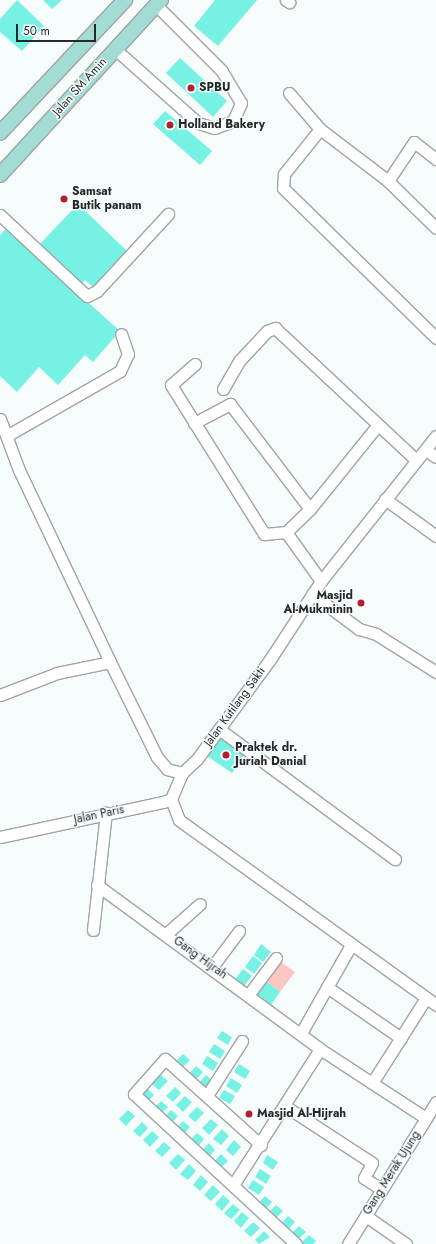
<!DOCTYPE html>
<style>
body{margin:0}
#map{position:relative;width:436px;height:1244px;overflow:hidden;background:#f6fcfc;font-family:Jost,sans-serif}
div>[style]{position:absolute}
.green>*{inset:0;background:#fdc6c3}
.building>*{inset:0;background:#76f1e3}
.roads{filter:drop-shadow(1px 0 #a0a5a4) drop-shadow(-1px 0 #a0a5a4) drop-shadow(0 1px #a0a5a4) drop-shadow(0 -1px #a0a5a4)}
.minor>*{height:11px;margin:-5.5px;padding:0 5.5px;transform-origin:5.5px;border-radius:5.5px;background:#fff}
.major>*{height:14px;margin:-7px;padding:0 7px;transform-origin:7px;border-radius:7px;background:#a3dbd5}
.dots>*{width:11px;height:11px;translate:-50% -50%;box-sizing:border-box;border:2px solid #f6fcfc;border-radius:50%}
span{translate:-50% -50%;white-space:nowrap;text-align:center;line-height:1.15;-webkit-text-stroke:3px #f6fcfc;paint-order:stroke}
.street-label{font-size:12px;color:#272929}
.poi-label{font-size:12px;color:#272929;font-weight:700}
.left{translate:0 -50%;text-align:left}
.right{translate:-100% -50%;text-align:right}
.scale{position:absolute;left:16px;top:24px;width:80px;height:18px;box-sizing:border-box;border:2px solid #272929;border-top:0;padding-left:5px;font-size:12px;line-height:14px;white-space:nowrap;color:#272929;-webkit-text-stroke:3px #f6fcfc;paint-order:stroke}
</style>
<div id="map">
<div class="green">
<i style="clip-path:polygon(281px 962px,295px 972px,280px 992px,266px 981px)"></i>
</div>
<div class="building">
<i style="clip-path:polygon(17px 0,44px 26px,22px 51px,0 32px,0 19px)"></i>
<i style="clip-path:polygon(43px 0,62px 0,52px 9px)"></i>
<i style="clip-path:polygon(215px 0,257px 0,218px 46px,194px 26px)"></i>
<i style="clip-path:polygon(180px 58px,227px 101px,213px 117px,166px 73px)"></i>
<i style="clip-path:polygon(165px 111px,212px 151px,200px 165px,153px 124px)"></i>
<i style="clip-path:polygon(78px 204px,127px 251px,93px 287px,85px 280px,79px 286px,37px 247px)"></i>
<i style="clip-path:polygon(6px 229px,120px 331px,93px 362px,85px 355px,58px 385px,39px 367px,17px 392px,0 376px,0 235px)"></i>
<i style="clip-path:polygon(220px 737px,245px 754px,232px 773px,207px 756px)"></i>
<i style="clip-path:polygon(261px 944px,271px 952px,263px 962px,254px 955px)"></i>
<i style="clip-path:polygon(253px 956px,262px 963px,254px 974px,245px 967px)"></i>
<i style="clip-path:polygon(243px 969px,252px 976px,244px 986px,235px 979px)"></i>
<i style="clip-path:polygon(266px 981px,280px 992px,271px 1005px,257px 994px)"></i>
<i style="clip-path:polygon(222px 1031px,232px 1037px,228px 1045px,217px 1038px)"></i>
<i style="clip-path:polygon(214px 1044px,225px 1051px,220px 1059px,209px 1052px)"></i>
<i style="clip-path:polygon(183px 1054px,190px 1060px,181px 1069px,174px 1063px)"></i>
<i style="clip-path:polygon(207px 1056px,218px 1063px,213px 1071px,202px 1064px)"></i>
<i style="clip-path:polygon(239px 1064px,250px 1071px,245px 1079px,234px 1072px)"></i>
<i style="clip-path:polygon(196px 1066px,203px 1072px,195px 1081px,188px 1075px)"></i>
<i style="clip-path:polygon(161px 1075px,168px 1081px,159px 1090px,152px 1084px)"></i>
<i style="clip-path:polygon(206px 1075px,213px 1081px,205px 1090px,198px 1084px)"></i>
<i style="clip-path:polygon(231px 1078px,242px 1085px,237px 1093px,226px 1086px)"></i>
<i style="clip-path:polygon(175px 1087px,181px 1093px,173px 1102px,166px 1096px)"></i>
<i style="clip-path:polygon(148px 1089px,154px 1095px,146px 1104px,139px 1098px)"></i>
<i style="clip-path:polygon(224px 1090px,235px 1096px,230px 1104px,219px 1098px)"></i>
<i style="clip-path:polygon(185px 1096px,192px 1102px,183px 1112px,176px 1105px)"></i>
<i style="clip-path:polygon(161px 1101px,168px 1107px,159px 1116px,152px 1110px)"></i>
<i style="clip-path:polygon(197px 1107px,204px 1113px,195px 1122px,188px 1116px)"></i>
<i style="clip-path:polygon(128px 1110px,135px 1116px,126px 1126px,119px 1119px)"></i>
<i style="clip-path:polygon(171px 1110px,178px 1116px,170px 1125px,163px 1119px)"></i>
<i style="clip-path:polygon(211px 1119px,218px 1125px,209px 1135px,202px 1128px)"></i>
<i style="clip-path:polygon(183px 1121px,190px 1127px,182px 1136px,175px 1130px)"></i>
<i style="clip-path:polygon(142px 1122px,148px 1128px,140px 1137px,133px 1131px)"></i>
<i style="clip-path:polygon(222px 1129px,229px 1136px,221px 1145px,213px 1139px)"></i>
<i style="clip-path:polygon(152px 1131px,159px 1137px,150px 1147px,143px 1140px)"></i>
<i style="clip-path:polygon(197px 1133px,204px 1139px,196px 1149px,188px 1142px)"></i>
<i style="clip-path:polygon(234px 1140px,241px 1147px,233px 1156px,226px 1150px)"></i>
<i style="clip-path:polygon(164px 1142px,171px 1148px,162px 1157px,155px 1151px)"></i>
<i style="clip-path:polygon(209px 1143px,215px 1150px,207px 1159px,200px 1153px)"></i>
<i style="clip-path:polygon(178px 1154px,185px 1160px,176px 1170px,169px 1163px)"></i>
<i style="clip-path:polygon(221px 1154px,228px 1161px,219px 1170px,212px 1164px)"></i>
<i style="clip-path:polygon(267px 1155px,278px 1162px,273px 1170px,263px 1163px)"></i>
<i style="clip-path:polygon(189px 1164px,196px 1171px,188px 1180px,180px 1174px)"></i>
<i style="clip-path:polygon(260px 1169px,271px 1176px,266px 1184px,255px 1177px)"></i>
<i style="clip-path:polygon(201px 1175px,208px 1182px,200px 1191px,193px 1185px)"></i>
<i style="clip-path:polygon(253px 1180px,264px 1187px,259px 1195px,248px 1188px)"></i>
<i style="clip-path:polygon(213px 1185px,220px 1192px,211px 1201px,204px 1195px)"></i>
<i style="clip-path:polygon(223px 1195px,230px 1201px,222px 1211px,215px 1204px)"></i>
<i style="clip-path:polygon(265px 1196px,272px 1202px,264px 1211px,257px 1205px)"></i>
<i style="clip-path:polygon(233px 1204px,240px 1210px,231px 1219px,224px 1213px)"></i>
<i style="clip-path:polygon(276px 1205px,283px 1211px,274px 1220px,267px 1214px)"></i>
<i style="clip-path:polygon(242px 1212px,249px 1218px,241px 1228px,234px 1221px)"></i>
<i style="clip-path:polygon(288px 1216px,295px 1222px,286px 1232px,280px 1225px)"></i>
<i style="clip-path:polygon(253px 1222px,260px 1228px,251px 1237px,244px 1231px)"></i>
<i style="clip-path:polygon(299px 1226px,306px 1232px,297px 1241px,290px 1235px)"></i>
<i style="clip-path:polygon(264px 1231px,270px 1237px,259px 1244px,255px 1240px)"></i>
<i style="clip-path:polygon(309px 1235px,316px 1241px,313px 1244px,300px 1244px)"></i>
</div>
<div class="roads">
<div class="minor">
<i style="left:286px;top:0;width:4px;rotate:34deg"></i>
<i style="left:115px;top:49px;width:111px;rotate:41.7deg"></i>
<i style="left:198px;top:123px;width:17px;rotate:17deg"></i>
<i style="left:214px;top:128px;width:20px;rotate:-20deg"></i>
<i style="left:233px;top:121px;width:20px;rotate:-66deg"></i>
<i style="left:241px;top:103px;width:37px;rotate:-121deg"></i>
<i style="left:222px;top:71px;width:93px;rotate:-135deg"></i>
<i style="left:289px;top:93px;width:48px;rotate:49.3deg"></i>
<i style="left:320px;top:129px;width:86px;rotate:37.4deg"></i>
<i style="left:388px;top:181px;width:67px;rotate:44.4deg"></i>
<i style="left:320px;top:129px;width:58px;rotate:128.7deg"></i>
<i style="left:284px;top:174px;width:14px;rotate:94deg"></i>
<i style="left:283px;top:188px;width:214px;rotate:44.4deg"></i>
<i style="left:388px;top:181px;width:47px;rotate:-56.3deg"></i>
<i style="left:414px;top:142px;width:28px;rotate:38deg"></i>
<i style="left:0;top:215px;width:119px;rotate:43deg"></i>
<i style="left:87px;top:296px;width:11px;rotate:-27deg"></i>
<i style="left:97px;top:291px;width:105px;rotate:-47.3deg"></i>
<i style="left:195px;top:364px;width:32px;rotate:139deg"></i>
<i style="left:171px;top:385px;width:176px;rotate:58deg"></i>
<i style="left:264px;top:534px;width:22px;rotate:-5deg"></i>
<i style="left:286px;top:532px;width:60px;rotate:54.5deg"></i>
<i style="left:223px;top:389px;width:34px;rotate:-60deg"></i>
<i style="left:240px;top:360px;width:40px;rotate:-47deg"></i>
<i style="left:267px;top:331px;width:9px;rotate:-21deg"></i>
<i style="left:275px;top:328px;width:193px;rotate:43.1deg"></i>
<i style="left:0;top:419px;width:54px;rotate:69.6deg"></i>
<i style="left:19px;top:470px;width:212px;rotate:64.6deg"></i>
<i style="left:194px;top:423px;width:41px;rotate:-27.8deg"></i>
<i style="left:230px;top:404px;width:132px;rotate:52.7deg"></i>
<i style="left:310px;top:509px;width:33px;rotate:136deg"></i>
<i style="left:8px;top:435px;width:129px;rotate:-29.7deg"></i>
<i style="left:120px;top:371px;width:19px;rotate:-65deg"></i>
<i style="left:128px;top:354px;width:21px;rotate:-109deg"></i>
<i style="left:426px;top:450px;width:12px;rotate:35deg"></i>
<i style="left:385px;top:499px;width:63px;rotate:36deg"></i>
<i style="left:310px;top:509px;width:107px;rotate:-51.1deg"></i>
<i style="left:312px;top:594px;width:59px;rotate:36.7deg"></i>
<i style="left:359px;top:629px;width:18px;rotate:16deg"></i>
<i style="left:376px;top:634px;width:71px;rotate:32.3deg"></i>
<i style="left:0;top:695px;width:61px;rotate:-21.1deg"></i>
<i style="left:57px;top:673px;width:54px;rotate:-11.7deg"></i>
<i style="left:110px;top:662px;width:106px;rotate:63.7deg"></i>
<i style="left:157px;top:757px;width:16px;rotate:50deg"></i>
<i style="left:167px;top:769px;width:16px;rotate:15deg"></i>
<i style="left:182px;top:773px;width:21px;rotate:-43deg"></i>
<i style="left:197px;top:759px;width:125px;rotate:-53.8deg"></i>
<i style="left:271px;top:658px;width:92px;rotate:-57deg"></i>
<i style="left:321px;top:581px;width:185px;rotate:-51.6deg"></i>
<i style="left:219px;top:729px;width:219px;rotate:36.5deg"></i>
<i style="left:171px;top:799px;width:22px;rotate:69deg"></i>
<i style="left:179px;top:820px;width:317px;rotate:35.7deg"></i>
<i style="left:0;top:837px;width:167px;rotate:-12.1deg"></i>
<i style="left:163px;top:802px;width:9px;rotate:-21deg"></i>
<i style="left:171px;top:799px;width:28px;rotate:-67deg"></i>
<i style="left:97px;top:885px;width:277px;rotate:36.3deg"></i>
<i style="left:320px;top:1049px;width:126px;rotate:33.1deg"></i>
<i style="left:93px;top:930px;width:118px;rotate:-83.7deg"></i>
<i style="left:166px;top:934px;width:45px;rotate:-41.4deg"></i>
<i style="left:212px;top:967px;width:45px;rotate:-53.1deg"></i>
<i style="left:327px;top:987px;width:90px;rotate:34.6deg"></i>
<i style="left:249px;top:994px;width:45px;rotate:-53.1deg"></i>
<i style="left:301px;top:1033px;width:101px;rotate:-60.4deg"></i>
<i style="left:372px;top:1083px;width:101px;rotate:-57.6deg"></i>
<i style="left:208px;top:1094px;width:63px;rotate:-57.3deg"></i>
<i style="left:285px;top:1106px;width:104px;rotate:33.2deg"></i>
<i style="left:372px;top:1163px;width:17px;rotate:118deg"></i>
<i style="left:364px;top:1178px;width:20px;rotate:33deg"></i>
<i style="left:261px;top:1145px;width:129px;rotate:-138.1deg"></i>
<i style="left:165px;top:1059px;width:47px;rotate:131.5deg"></i>
<i style="left:134px;top:1094px;width:221px;rotate:42.8deg"></i>
<i style="left:233px;top:1185px;width:161px;rotate:-57.4deg"></i>
<i style="left:366px;top:1216px;width:49px;rotate:35deg"></i>
<i style="left:348px;top:1244px;width:167px;rotate:-58.2deg"></i>
</div>
<div class="major">
<i style="left:0;top:133px;width:183px;rotate:-46.8deg"></i>
<i style="left:0;top:175px;width:238px;rotate:-47.4deg"></i>
</div>
</div>
<div class="dots">
<i style="left:191px;top:88px;background:#b22030"></i>
<i style="left:170px;top:125px;background:#b22030"></i>
<i style="left:64px;top:199px;background:#b22030"></i>
<i style="left:361px;top:603px;background:#b22030"></i>
<i style="left:226px;top:755px;background:#b22030"></i>
<i style="left:249px;top:1114px;background:#b22030"></i>
</div>
<div class="street-label">
<span style="left:80px;top:87px;rotate:-48deg">Jalan SM Amin</span>
<span style="left:235px;top:707px;rotate:-54deg">Jalan Kutilang Sakti</span>
<span style="left:99px;top:815px;rotate:-12deg">Jalan Paris</span>
<span style="left:200px;top:958px;rotate:36deg">Gang Hijrah</span>
<span style="left:392px;top:1173px;rotate:-58deg">Gang Merak Ujung</span>
</div>
<div class="poi-label">
<span class="left" style="left:199px;top:88px">SPBU</span>
<span class="left" style="left:178px;top:125px">Holland Bakery</span>
<span class="left" style="left:72px;top:199px">Samsat<br>Butik panam</span>
<span class="right" style="left:353px;top:603px">Masjid<br>Al-Mukminin</span>
<span class="left" style="left:235px;top:755px">Praktek dr.<br>Juriah Danial</span>
<span class="left" style="left:257px;top:1114px">Masjid Al-Hijrah</span>
</div>
<div class="scale">50 m</div>
</div>
